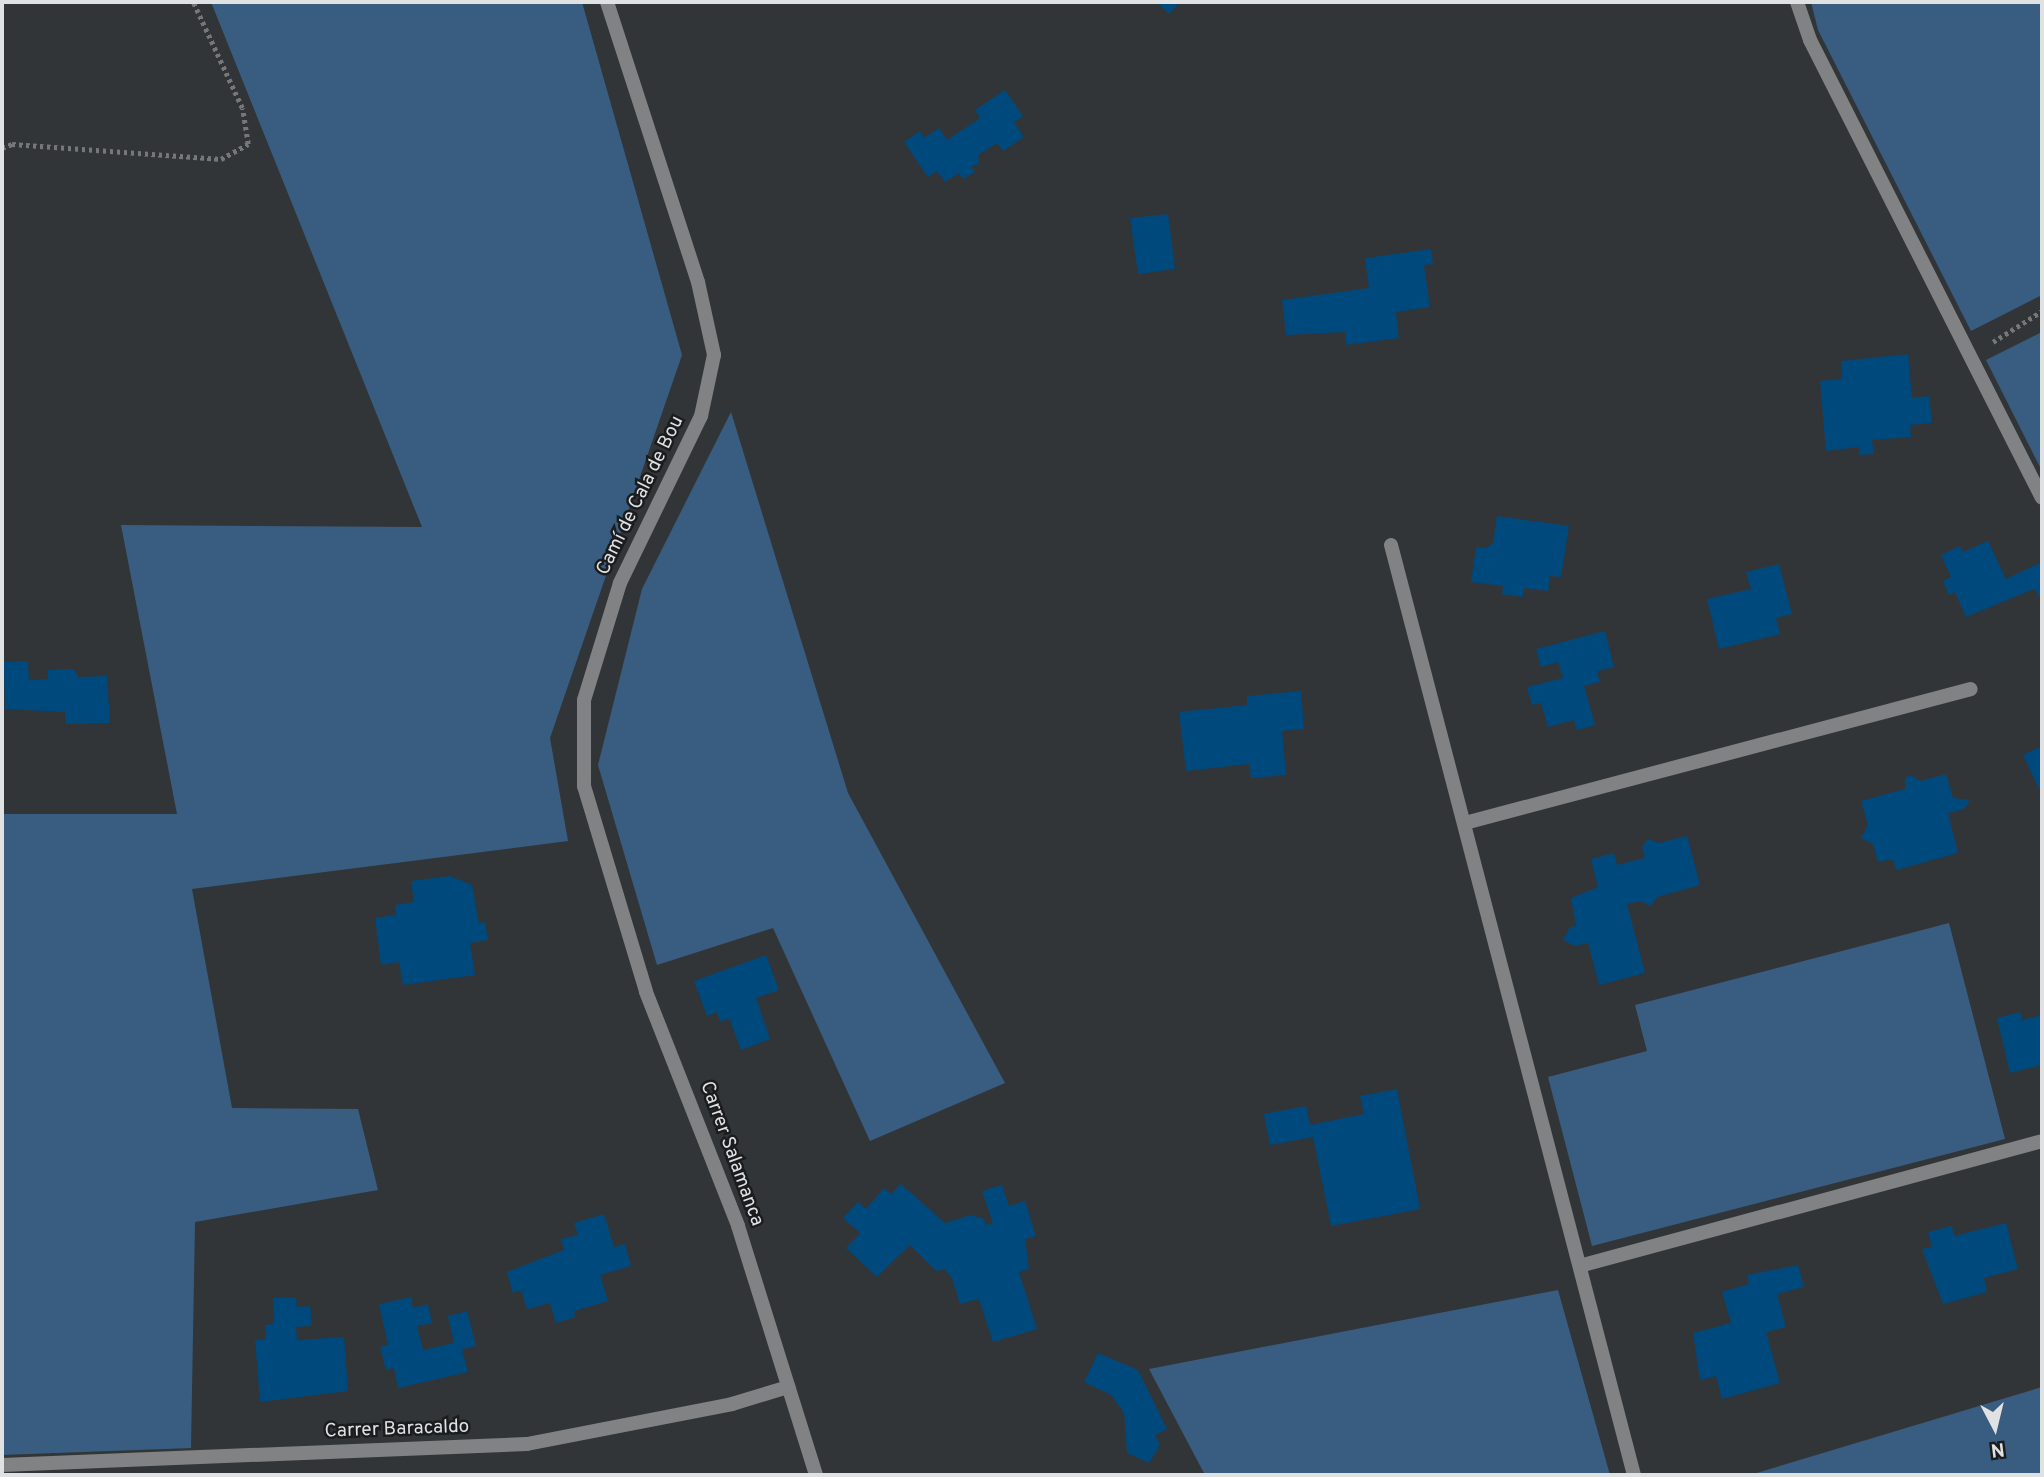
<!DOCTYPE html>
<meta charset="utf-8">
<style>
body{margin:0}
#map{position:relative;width:2044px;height:1477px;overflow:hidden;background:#323537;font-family:Overpass,sans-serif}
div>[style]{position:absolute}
.green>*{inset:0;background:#395d80}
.building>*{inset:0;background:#00497d}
.path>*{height:4.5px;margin-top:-2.25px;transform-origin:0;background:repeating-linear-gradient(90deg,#757779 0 3.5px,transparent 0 7px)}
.lane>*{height:14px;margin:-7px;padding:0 7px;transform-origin:7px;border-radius:7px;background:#818283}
.street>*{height:14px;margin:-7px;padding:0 7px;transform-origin:7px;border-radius:7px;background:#818283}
span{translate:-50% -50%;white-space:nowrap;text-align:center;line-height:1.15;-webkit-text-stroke:5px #1b1c1d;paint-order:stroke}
.street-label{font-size:19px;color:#e0e1e3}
.frame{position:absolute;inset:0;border:4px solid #e0e1e3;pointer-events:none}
.north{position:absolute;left:1960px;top:1393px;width:70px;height:70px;-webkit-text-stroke:5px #1b1c1d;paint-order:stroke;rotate:173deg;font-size:19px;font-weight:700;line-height:28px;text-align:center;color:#e0e1e3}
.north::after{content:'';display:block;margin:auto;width:24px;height:32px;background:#e0e1e3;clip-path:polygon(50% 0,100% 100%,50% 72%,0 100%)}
</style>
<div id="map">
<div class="green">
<i style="clip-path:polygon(211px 2px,582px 2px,682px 355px,550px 738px,568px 841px,192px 889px,232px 1108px,358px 1109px,378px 1190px,195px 1222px,191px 1448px,2px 1455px,2px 814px,177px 814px,121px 525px,422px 527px)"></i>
<i style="clip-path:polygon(1811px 2px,2042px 2px,2042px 295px,1971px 331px,1818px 30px)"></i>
<i style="clip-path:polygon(2042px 332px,2042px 471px,1986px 360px)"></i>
<i style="clip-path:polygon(731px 412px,848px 793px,1005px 1083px,870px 1141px,773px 928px,657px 965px,598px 765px,642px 589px)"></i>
<i style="clip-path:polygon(1949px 923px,2005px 1139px,1592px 1246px,1548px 1077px,1647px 1051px,1635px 1005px)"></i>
<i style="clip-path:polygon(1558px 1290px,1610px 1475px,1205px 1475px,1149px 1369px)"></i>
<i style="clip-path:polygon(2042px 1387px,2042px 1475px,1750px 1475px)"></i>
</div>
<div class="building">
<i style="clip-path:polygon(1156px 2px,1180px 2px,1169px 14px)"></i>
<i style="clip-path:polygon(1005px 90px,1023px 116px,1014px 122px,1024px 137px,1003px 151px,997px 143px,978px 155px,979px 164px,971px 166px,975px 172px,963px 179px,959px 173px,945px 182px,937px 171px,928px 177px,904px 142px,920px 131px,924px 138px,939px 128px,947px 140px,980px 118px,975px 110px)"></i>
<i style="clip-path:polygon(1168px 214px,1175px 269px,1138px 274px,1130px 218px)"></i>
<i style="clip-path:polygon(1431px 249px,1433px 264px,1424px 265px,1430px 307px,1396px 312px,1399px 338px,1346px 345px,1345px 332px,1286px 335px,1282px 300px,1369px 288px,1365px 258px)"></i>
<i style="clip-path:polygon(1908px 354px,1912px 398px,1929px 396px,1932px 423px,1910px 425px,1911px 437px,1872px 440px,1874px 454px,1859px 455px,1859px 447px,1826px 451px,1820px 381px,1842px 379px,1841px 361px)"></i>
<i style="clip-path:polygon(1497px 516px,1569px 526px,1561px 577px,1550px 576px,1548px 591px,1524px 588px,1523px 597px,1502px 594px,1503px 586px,1471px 582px,1476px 547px,1486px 548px,1493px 543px)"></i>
<i style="clip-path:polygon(1988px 541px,2006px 579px,2042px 562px,2042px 600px,2034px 589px,1966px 617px,1955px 592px,1949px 595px,1943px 581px,1951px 577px,1941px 555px,1960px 546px,1963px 552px)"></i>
<i style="clip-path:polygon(1779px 564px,1792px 614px,1776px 618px,1780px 634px,1719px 649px,1707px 599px,1751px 589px,1746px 572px)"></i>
<i style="clip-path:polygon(1605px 631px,1614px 667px,1597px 671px,1600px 682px,1584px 686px,1595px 725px,1577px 730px,1574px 720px,1548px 727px,1541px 703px,1532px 705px,1527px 687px,1563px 678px,1558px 662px,1541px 667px,1536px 649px)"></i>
<i style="clip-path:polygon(28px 661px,29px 680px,48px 679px,48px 670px,74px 669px,78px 677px,107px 676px,110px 723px,65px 724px,65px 712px,5px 709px,4px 662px)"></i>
<i style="clip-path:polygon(1301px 691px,1304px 729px,1282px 731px,1286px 775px,1251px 778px,1249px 764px,1186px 771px,1179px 712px,1247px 705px,1247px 696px)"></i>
<i style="clip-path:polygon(2042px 746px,2042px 787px,2039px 789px,2023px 755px)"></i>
<i style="clip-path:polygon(1946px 774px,1953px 798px,1970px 800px,1964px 809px,1948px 813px,1958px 853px,1896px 870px,1893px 859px,1878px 862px,1873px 844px,1861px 838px,1868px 825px,1861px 801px,1905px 789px,1905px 778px,1910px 775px,1921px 781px)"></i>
<i style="clip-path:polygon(1687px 836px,1700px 885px,1657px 897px,1651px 906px,1640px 901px,1627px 904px,1645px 973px,1599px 985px,1588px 943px,1575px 946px,1563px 940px,1570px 927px,1576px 926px,1571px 898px,1598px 887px,1591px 859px,1614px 853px,1617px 865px,1645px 858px,1642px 847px,1648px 839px,1659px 843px)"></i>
<i style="clip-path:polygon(450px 876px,472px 885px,479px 923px,485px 922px,488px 940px,470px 943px,475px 975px,403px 985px,399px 962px,381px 965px,375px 918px,396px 915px,395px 905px,414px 902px,411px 881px)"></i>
<i style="clip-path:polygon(766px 955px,779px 990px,756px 998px,770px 1039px,741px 1050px,729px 1018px,720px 1022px,717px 1012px,707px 1016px,694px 981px)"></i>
<i style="clip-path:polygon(2020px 1012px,2022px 1020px,2042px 1015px,2042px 1065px,2010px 1073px,1997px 1018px)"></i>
<i style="clip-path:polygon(1397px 1089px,1420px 1209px,1331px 1226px,1313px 1137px,1270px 1145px,1264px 1114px,1306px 1106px,1310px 1125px,1364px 1114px,1360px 1096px)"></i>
<i style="clip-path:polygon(901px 1184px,945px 1223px,971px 1215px,984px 1219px,986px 1225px,993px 1223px,982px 1191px,1002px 1185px,1009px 1206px,1025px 1201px,1036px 1236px,1025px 1239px,1029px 1269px,1019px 1272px,1037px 1329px,993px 1342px,979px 1299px,960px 1304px,952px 1278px,944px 1269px,936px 1271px,910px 1245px,877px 1277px,846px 1248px,860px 1233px,843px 1218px,858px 1202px,866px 1209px,884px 1188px,891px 1194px)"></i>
<i style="clip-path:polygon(604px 1214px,614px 1247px,625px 1244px,631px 1266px,600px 1275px,608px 1301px,574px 1311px,575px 1317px,556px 1323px,550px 1303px,527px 1309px,521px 1290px,513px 1293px,507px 1272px,564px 1250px,561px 1239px,578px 1235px,574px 1223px)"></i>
<i style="clip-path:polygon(2006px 1223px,2018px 1269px,1984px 1278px,1987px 1292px,1943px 1304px,1922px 1249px,1932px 1247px,1928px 1232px,1952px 1226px,1954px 1236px)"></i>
<i style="clip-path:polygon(1798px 1265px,1804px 1287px,1777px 1294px,1786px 1327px,1766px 1332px,1780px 1383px,1722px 1399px,1716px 1376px,1700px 1380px,1693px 1333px,1731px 1323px,1722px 1292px,1749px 1284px,1747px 1275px)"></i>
<i style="clip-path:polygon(296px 1297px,297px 1307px,310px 1306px,312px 1326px,296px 1327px,297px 1340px,344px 1337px,348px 1391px,260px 1402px,255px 1340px,266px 1339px,265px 1325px,274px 1324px,273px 1298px)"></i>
<i style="clip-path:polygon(411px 1297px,413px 1308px,428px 1304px,432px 1323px,417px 1326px,423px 1350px,454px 1343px,448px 1316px,467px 1311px,476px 1346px,462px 1349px,468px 1372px,398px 1388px,394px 1368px,386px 1370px,380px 1347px,388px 1345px,379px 1304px)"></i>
<i style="clip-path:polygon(1098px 1353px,1138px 1370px,1167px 1429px,1155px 1435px,1160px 1445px,1149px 1463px,1127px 1453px,1124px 1413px,1111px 1395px,1084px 1382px)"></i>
</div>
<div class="path">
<i style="left:2px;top:148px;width:11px;rotate:-22deg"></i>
<i style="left:12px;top:144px;width:210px;rotate:4.1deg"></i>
<i style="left:221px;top:159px;width:31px;rotate:-29deg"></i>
<i style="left:248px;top:144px;width:36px;rotate:-99deg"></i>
<i style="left:242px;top:108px;width:117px;rotate:-114.8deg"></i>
<i style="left:1993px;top:342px;width:58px;rotate:-32.3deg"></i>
</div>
<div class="lane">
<i style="left:1797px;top:2px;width:40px;rotate:71.1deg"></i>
<i style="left:1810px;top:40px;width:513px;rotate:63.14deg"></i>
</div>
<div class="street">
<i style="left:607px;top:2px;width:294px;rotate:72deg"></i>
<i style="left:698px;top:282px;width:75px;rotate:77.6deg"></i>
<i style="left:714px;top:355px;width:62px;rotate:102deg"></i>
<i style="left:701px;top:416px;width:186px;rotate:115.9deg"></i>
<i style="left:620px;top:583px;width:122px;rotate:107.1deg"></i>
<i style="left:584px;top:700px;width:86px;rotate:90deg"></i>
<i style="left:584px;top:786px;width:215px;rotate:73.2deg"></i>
<i style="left:646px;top:992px;width:251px;rotate:68.5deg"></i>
<i style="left:738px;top:1226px;width:261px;rotate:72.6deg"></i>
<i style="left:1391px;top:545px;width:961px;rotate:75.36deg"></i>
<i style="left:1465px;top:823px;width:523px;rotate:-14.83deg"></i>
<i style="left:1583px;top:1265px;width:475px;rotate:-15.1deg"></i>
<i style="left:2px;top:1465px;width:525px;rotate:-2.29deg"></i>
<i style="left:527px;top:1444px;width:209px;rotate:-11deg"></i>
<i style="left:732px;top:1404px;width:59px;rotate:-16.9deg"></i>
</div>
<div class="street-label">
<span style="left:641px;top:496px;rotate:-64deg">Camí de Cala de Bou</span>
<span style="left:731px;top:1154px;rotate:70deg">Carrer Salamanca</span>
<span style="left:397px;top:1430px;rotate:-2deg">Carrer Baracaldo</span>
</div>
<div class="frame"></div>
<div class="north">N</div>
</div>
